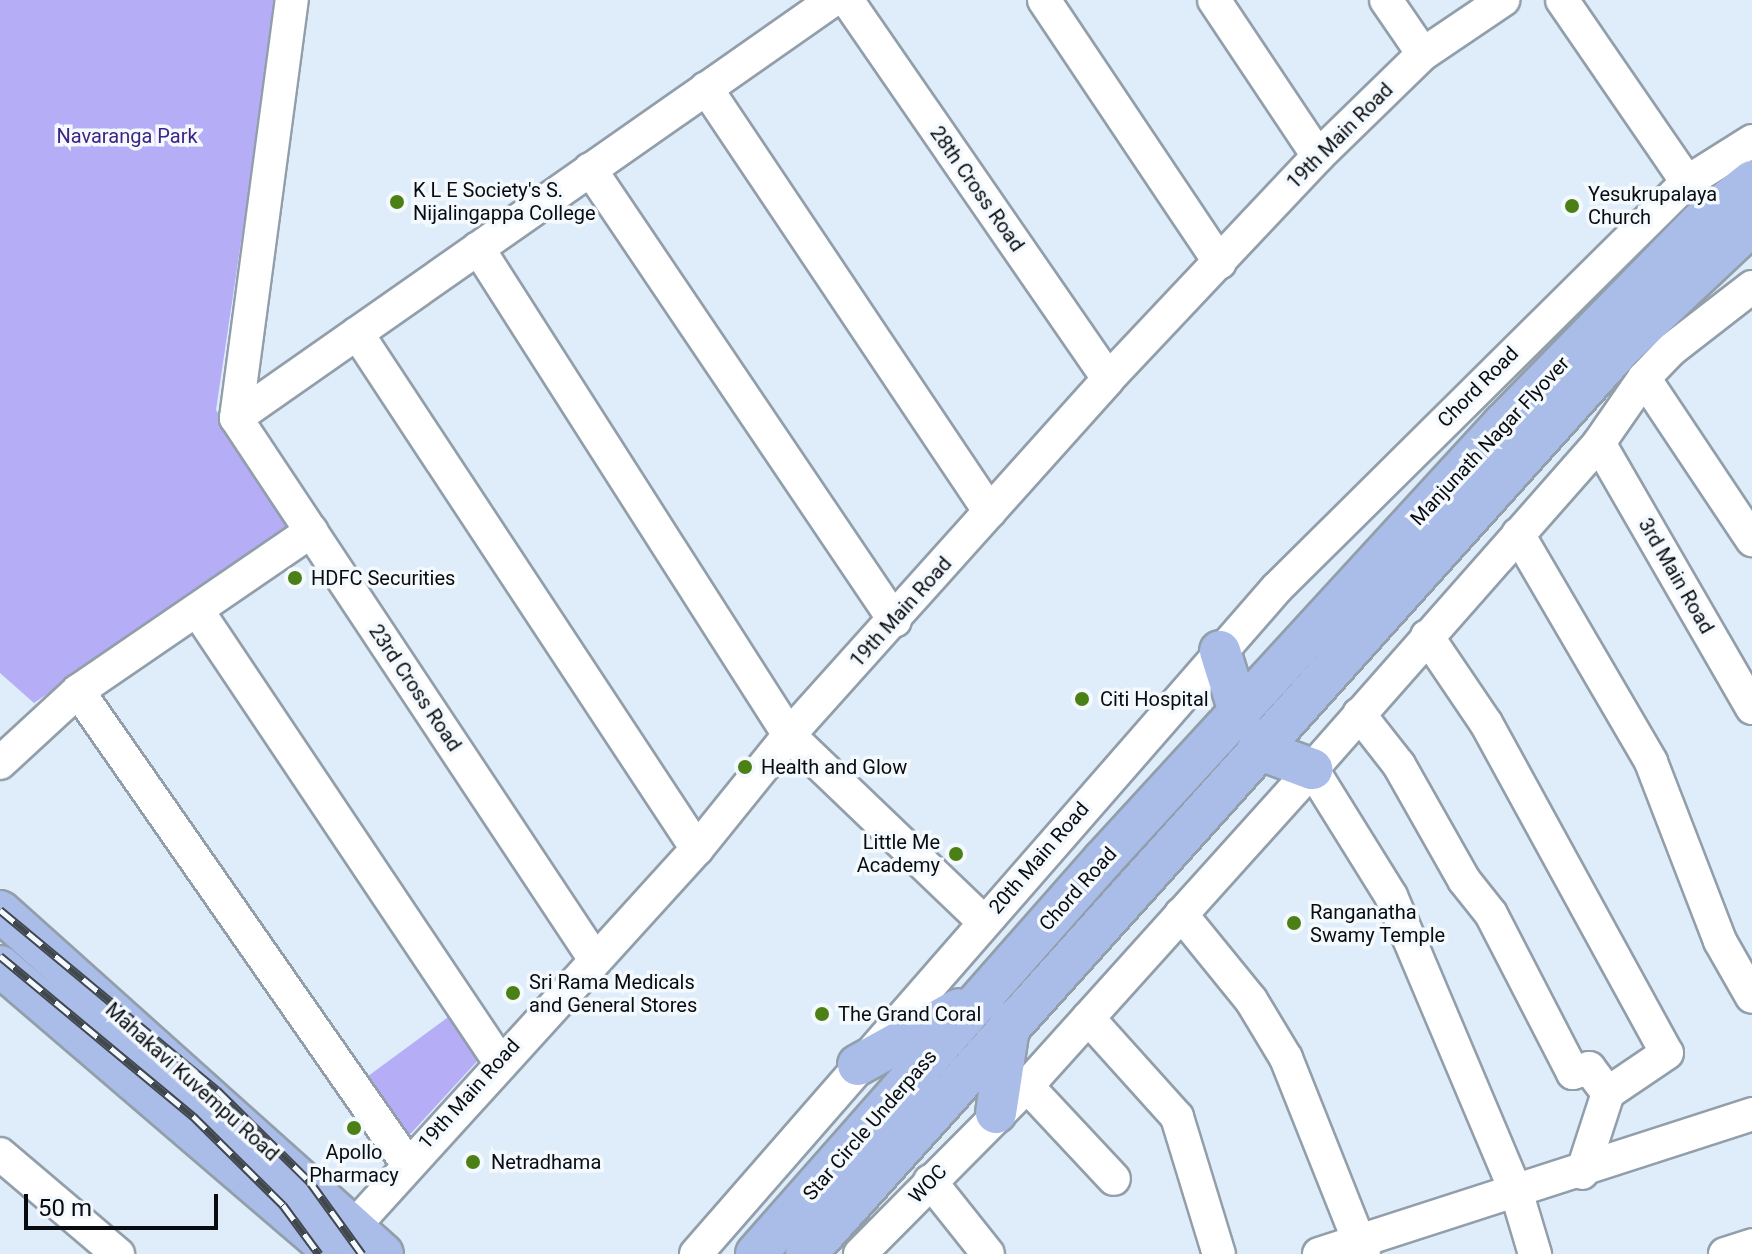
<!DOCTYPE html>
<style>
body{margin:0}
#map{position:relative;width:1752px;height:1254px;overflow:hidden;background:#dfedfa;font-family:Roboto,sans-serif}
div>[style]{position:absolute}
.green>*{inset:0;background:#b6adf7}
.roads{filter:drop-shadow(2px 0 #929fab) drop-shadow(-2px 0 #929fab) drop-shadow(0 2px #929fab) drop-shadow(0 -2px #929fab)}
.minor>*{height:32px;margin:-16px;padding:0 16px;transform-origin:16px;border-radius:16px;background:#fff}
.major>*{height:40px;margin:-20px;padding:0 20px;transform-origin:20px;border-radius:20px;background:#aabce8}
.rail>*{height:9px;margin-top:-4.5px;transform-origin:0;background:repeating-linear-gradient(90deg,#f4f9fe 0 18px,#40474d 0 36px);box-sizing:border-box;border-block:2px solid #40474d}
.dots>*{width:22px;height:22px;translate:-50% -50%;box-sizing:border-box;border:4px solid #f4f9fe;border-radius:50%}
span{translate:-50% -50%;white-space:nowrap;text-align:center;line-height:1.15;-webkit-text-stroke:7px #f4f9fe;paint-order:stroke}
.park-label{font-size:20px;color:#3f2583}
.street-label{font-size:20px;color:#080c10}
.poi-label{font-size:20px;color:#080c10}
.left{translate:0 -50%;text-align:left}
.right{translate:-100% -50%;text-align:right}
.scale{position:absolute;left:24px;top:1194px;width:194px;height:36px;box-sizing:border-box;border:4px solid #080c10;border-top:0;padding-left:10px;font-size:24px;line-height:28px;white-space:nowrap;color:#080c10;-webkit-text-stroke:6px #f4f9fe;paint-order:stroke}
</style>
<div id="map">
<div class="green">
<i style="clip-path:polygon(0 0,277px 0,216px 410px,290px 528px,34px 703px,0 673px)"></i>
<i style="clip-path:polygon(451px 1015px,480px 1058px,403px 1142px,360px 1082px)"></i>
</div>
<div class="roads">
<div class="minor">
<i style="left:847px;top:0;width:460px;rotate:55.4deg"></i>
<i style="left:1044px;top:0;width:316px;rotate:56.2deg"></i>
<i style="left:1214px;top:0;width:187px;rotate:56.3deg"></i>
<i style="left:1386px;top:0;width:65px;rotate:55.6deg"></i>
<i style="left:1562px;top:0;width:221px;rotate:55.5deg"></i>
<i style="left:706px;top:88px;width:510px;rotate:56.19deg"></i>
<i style="left:590px;top:169px;width:545px;rotate:55.99deg"></i>
<i style="left:478px;top:248px;width:578px;rotate:57.44deg"></i>
<i style="left:789px;top:735px;width:269px;rotate:43.8deg"></i>
<i style="left:357px;top:333px;width:618px;rotate:56.62deg"></i>
<i style="left:1644px;top:378px;width:195px;rotate:56.3deg"></i>
<i style="left:236px;top:418px;width:729px;rotate:-35deg"></i>
<i style="left:236px;top:418px;width:648px;rotate:56.46deg"></i>
<i style="left:236px;top:418px;width:422px;rotate:-82.4deg"></i>
<i style="left:1599px;top:443px;width:306px;rotate:60deg"></i>
<i style="left:1518px;top:534px;width:264px;rotate:59.7deg"></i>
<i style="left:1651px;top:762px;width:192px;rotate:68.9deg"></i>
<i style="left:1720px;top:941px;width:64px;rotate:60.3deg"></i>
<i style="left:197px;top:610px;width:543px;rotate:56.19deg"></i>
<i style="left:1427px;top:636px;width:105px;rotate:55.9deg"></i>
<i style="left:1486px;top:723px;width:376px;rotate:61.3deg"></i>
<i style="left:1667px;top:1053px;width:71px;rotate:145.9deg"></i>
<i style="left:1608px;top:1093px;width:84px;rotate:108deg"></i>
<i style="left:78px;top:691px;width:575px;rotate:55.12deg"></i>
<i style="left:1359px;top:714px;width:65px;rotate:51.9deg"></i>
<i style="left:1399px;top:765px;width:132px;rotate:60.5deg"></i>
<i style="left:1464px;top:880px;width:43px;rotate:51.5deg"></i>
<i style="left:1491px;top:914px;width:179px;rotate:62.7deg"></i>
<i style="left:1573px;top:1073px;width:17px;rotate:-17deg"></i>
<i style="left:1589px;top:1068px;width:31px;rotate:53deg"></i>
<i style="left:0;top:763px;width:106px;rotate:-42.7deg"></i>
<i style="left:78px;top:691px;width:283px;rotate:-34.4deg"></i>
<i style="left:1312px;top:769px;width:150px;rotate:58.1deg"></i>
<i style="left:1391px;top:896px;width:324px;rotate:67.1deg"></i>
<i style="left:1517px;top:1194px;width:63px;rotate:73.3deg"></i>
<i style="left:1181px;top:914px;width:111px;rotate:50.9deg"></i>
<i style="left:1251px;top:1000px;width:68px;rotate:58.9deg"></i>
<i style="left:1286px;top:1058px;width:211px;rotate:68.3deg"></i>
<i style="left:1088px;top:1018px;width:133px;rotate:48deg"></i>
<i style="left:1177px;top:1117px;width:143px;rotate:73deg"></i>
<i style="left:1027px;top:1086px;width:127px;rotate:46.9deg"></i>
<i style="left:0;top:1154px;width:155px;rotate:40.3deg"></i>
<i style="left:930px;top:1181px;width:93px;rotate:51.5deg"></i>
<i style="left:337px;top:1245px;width:535px;rotate:-47.73deg"></i>
<i style="left:697px;top:849px;width:146px;rotate:-51.1deg"></i>
<i style="left:789px;top:735px;width:478px;rotate:-48.1deg"></i>
<i style="left:1108px;top:379px;width:306px;rotate:-46.7deg"></i>
<i style="left:1318px;top:156px;width:146px;rotate:-44.2deg"></i>
<i style="left:1423px;top:54px;width:97px;rotate:-34deg"></i>
<i style="left:696px;top:1254px;width:884px;rotate:-48.9deg"></i>
<i style="left:1277px;top:588px;width:577px;rotate:-44.72deg"></i>
<i style="left:1687px;top:182px;width:77px;rotate:-32.2deg"></i>
<i style="left:860px;top:1254px;width:237px;rotate:-45.2deg"></i>
<i style="left:1027px;top:1086px;width:426px;rotate:-48deg"></i>
<i style="left:1312px;top:769px;width:434px;rotate:-48.6deg"></i>
<i style="left:1599px;top:443px;width:79px;rotate:-55.3deg"></i>
<i style="left:1644px;top:378px;width:40px;rotate:-46deg"></i>
<i style="left:1672px;top:349px;width:101px;rotate:-37.8deg"></i>
<i style="left:1319px;top:1254px;width:455px;rotate:-17.9deg"></i>
<i style="left:1725px;top:1254px;width:28px;rotate:-18deg"></i>
</div>
<div class="major">
<i style="left:1220px;top:651px;width:67px;rotate:72.6deg"></i>
<i style="left:1258px;top:749px;width:58px;rotate:20.3deg"></i>
<i style="left:0;top:911px;width:514px;rotate:41.85deg"></i>
<i style="left:0;top:966px;width:443px;rotate:40.6deg"></i>
<i style="left:858px;top:1065px;width:115px;rotate:-29deg"></i>
<i style="left:996px;top:1113px;width:92px;rotate:-81.3deg"></i>
<i style="left:756px;top:1254px;width:525px;rotate:-48.63deg"></i>
<i style="left:1103px;top:860px;width:592px;rotate:-47.47deg"></i>
<i style="left:1503px;top:424px;width:281px;rotate:-45.6deg"></i>
<i style="left:1700px;top:223px;width:67px;rotate:-38.9deg"></i>
<i style="left:806px;top:1254px;width:1223px;rotate:-48.02deg"></i>
<i style="left:1624px;top:345px;width:175px;rotate:-43.2deg"></i>
</div>
</div>
<div class="rail">
<i style="left:0;top:910px;width:282px;rotate:39.7deg"></i>
<i style="left:217px;top:1090px;width:131px;rotate:44.7deg"></i>
<i style="left:310px;top:1182px;width:89px;rotate:54.2deg"></i>
<i style="left:0;top:956px;width:251px;rotate:39.7deg"></i>
<i style="left:193px;top:1116px;width:127px;rotate:44.7deg"></i>
<i style="left:283px;top:1205px;width:61px;rotate:53.7deg"></i>
</div>
<div class="dots">
<i style="left:397px;top:202px;background:#4a8016"></i>
<i style="left:1572px;top:206px;background:#4a8016"></i>
<i style="left:295px;top:578px;background:#4a8016"></i>
<i style="left:1082px;top:699px;background:#4a8016"></i>
<i style="left:745px;top:767px;background:#4a8016"></i>
<i style="left:956px;top:854px;background:#4a8016"></i>
<i style="left:1294px;top:923px;background:#4a8016"></i>
<i style="left:513px;top:993px;background:#4a8016"></i>
<i style="left:822px;top:1014px;background:#4a8016"></i>
<i style="left:354px;top:1128px;background:#4a8016"></i>
<i style="left:473px;top:1162px;background:#4a8016"></i>
</div>
<div class="park-label">
<span style="left:127px;top:136px">Navaranga Park</span>
</div>
<div class="street-label">
<span style="left:1340px;top:136px;rotate:-45deg">19th Main Road</span>
<span style="left:977px;top:189px;rotate:55deg">28th Cross Road</span>
<span style="left:1478px;top:387px;rotate:-45deg">Chord Road</span>
<span style="left:1490px;top:441px;rotate:-47deg">Manjunath Nagar Flyover</span>
<span style="left:1676px;top:576px;rotate:60deg">3rd Main Road</span>
<span style="left:901px;top:612px;rotate:-48deg">19th Main Road</span>
<span style="left:415px;top:688px;rotate:56deg">23rd Cross Road</span>
<span style="left:1039px;top:858px;rotate:-49deg">20th Main Road</span>
<span style="left:1078px;top:889px;rotate:-48deg">Chord Road</span>
<span style="left:192px;top:1082px;rotate:42deg">Mahakavi Kuvempu Road</span>
<span style="left:469px;top:1094px;rotate:-48deg">19th Main Road</span>
<span style="left:870px;top:1125px;rotate:-49deg">Star Circle Underpass</span>
<span style="left:928px;top:1184px;rotate:-46deg">WOC</span>
</div>
<div class="poi-label">
<span class="left" style="left:413px;top:202px">K L E Society's S.<br>Nijalingappa College</span>
<span class="left" style="left:1588px;top:206px">Yesukrupalaya<br>Church</span>
<span class="left" style="left:311px;top:578px">HDFC Securities</span>
<span class="left" style="left:1100px;top:699px">Citi Hospital</span>
<span class="left" style="left:761px;top:767px">Health and Glow</span>
<span class="right" style="left:940px;top:854px">Little Me<br>Academy</span>
<span class="left" style="left:1310px;top:924px">Ranganatha<br>Swamy Temple</span>
<span class="left" style="left:529px;top:994px">Sri Rama Medicals<br>and General Stores</span>
<span class="left" style="left:838px;top:1014px">The Grand Coral</span>
<span style="left:354px;top:1164px">Apollo<br>Pharmacy</span>
<span class="left" style="left:491px;top:1162px">Netradhama</span>
</div>
<div class="scale">50 m</div>
</div>
